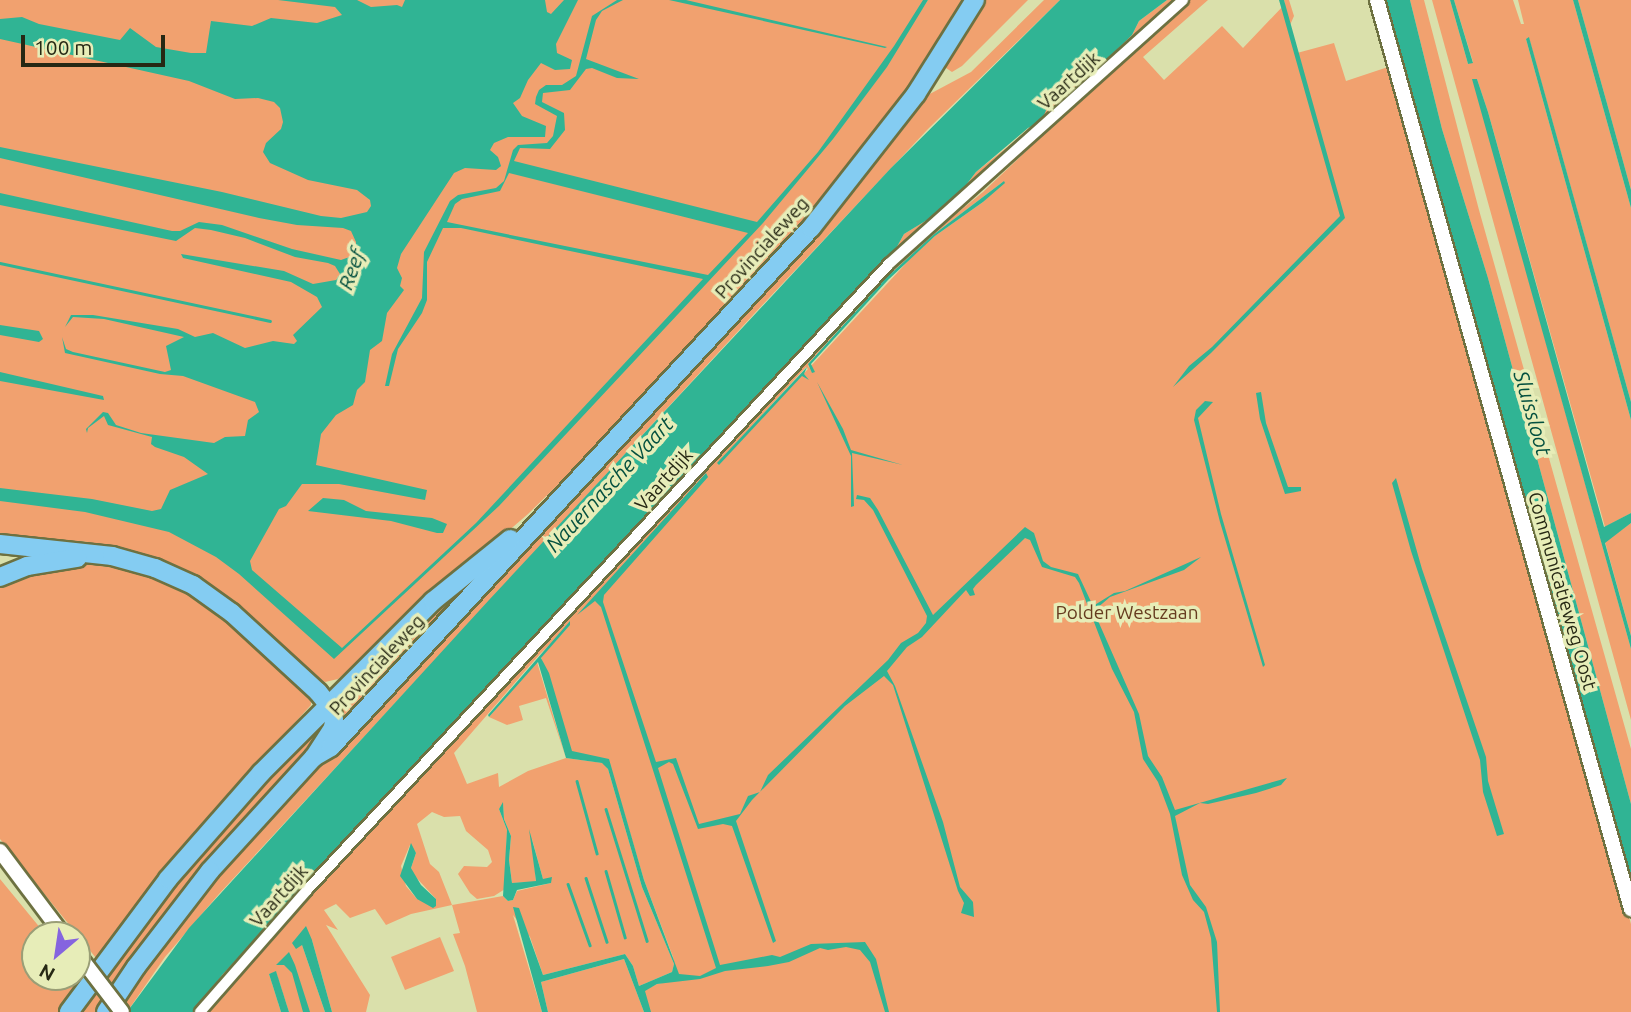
<!DOCTYPE html>
<style>
body{margin:0}
#map{position:relative;width:1631px;height:1012px;overflow:hidden;background:#dae0ab;font-family:Ubuntu,sans-serif}
div>[style]{position:absolute}
.green>*{inset:0;background:#f1a16f}
.water>*{inset:0;background:#30b494}
.stream>*{height:2.5px;margin:-1.25px;padding:0 1.25px;transform-origin:1.25px;border-radius:1.25px;background:#30b494}
.roads{filter:drop-shadow(2px 0 #6d7141) drop-shadow(-2px 0 #6d7141) drop-shadow(0 2px #6d7141) drop-shadow(0 -2px #6d7141)}
.street>*{height:10px;margin:-5px;padding:0 5px;transform-origin:5px;border-radius:5px;background:#fff}
.secondary>*{height:14px;margin:-7px;padding:0 7px;transform-origin:7px;border-radius:7px;background:#fff}
.highway>*{height:18px;margin:-9px;padding:0 9px;transform-origin:9px;border-radius:9px;background:#84ccf2}
.bridges{filter:drop-shadow(2px 0 #6d7141) drop-shadow(-2px 0 #6d7141) drop-shadow(0 2px #6d7141) drop-shadow(0 -2px #6d7141)}
.secondary-bridge>*{height:14px;margin:-7px;padding:0 7px;transform-origin:7px;border-radius:7px;background:#fff}
span{translate:-50% -50%;white-space:nowrap;text-align:center;line-height:1.15;-webkit-text-stroke:7px #e7edb8;paint-order:stroke}
.street-label{font-size:19px;color:#262814}
.park-label{font-size:19px;color:#663c20}
.water-label{font-size:21px;color:#04503f;font-style:italic}
.north{position:absolute;left:21px;top:921px;width:70px;height:70px;box-sizing:border-box;background:#e7edb8;border:2px solid #9a9e76;border-radius:50%;rotate:209deg;font-size:19px;font-weight:700;line-height:28px;text-align:center;color:#262814}
.north::after{content:'';display:block;margin:auto;width:24px;height:32px;background:#8564df;clip-path:polygon(50% 0,100% 100%,50% 72%,0 100%)}
.scale{position:absolute;left:21px;top:35px;width:144px;height:32px;box-sizing:border-box;border:4px solid #262814;border-top:0;padding-left:9px;font-size:21px;line-height:24px;white-space:nowrap;color:#262814;-webkit-text-stroke:5px #e7edb8;paint-order:stroke}
</style>
<div id="map">
<div class="green">
<i style="clip-path:polygon(0 0,927px 0,919px 14px,928px 0,967px 0,914px 86px,837px 189px,699px 340px,661px 376px,635px 409px,528px 514px,338px 679px,325px 682px,309px 674px,238px 608px,117px 549px,88px 542px,0 535px)"></i>
<i style="clip-path:polygon(980px 0,1028px 0,962px 66px,952px 72px,943px 66px)"></i>
<i style="clip-path:polygon(1044px 0,1060px 0,928px 129px,754px 314px,219px 894px,165px 957px,127px 1012px,116px 1012px,210px 882px,895px 137px,926px 96px,971px 72px)"></i>
<i style="clip-path:polygon(1167px 0,1177px 0,894px 252px,904px 234px,932px 217px,963px 189px,976px 172px,1035px 125px,1051px 99px,1083px 74px,1098px 68px,1132px 35px,1139px 21px)"></i>
<i style="clip-path:polygon(evenodd,1186px 0,1208px 0,1143px 57px,1164px 80px,1222px 26px,1243px 48px,1285px 4px,1284px 0,1289px 0,1294px 16px,1290px 25px,1297px 53px,1334px 43px,1346px 81px,1388px 67px,1458px 298px,1631px 924px,1631px 1012px,649px 1012px,643px 991px,657px 984px,677px 980px,673px 957px,644px 880px,609px 762px,573px 758px,541px 657px,570px 625px,540px 654px,454px 753px,467px 784px,498px 773px,499px 787px,528px 771px,566px 758px,546px 698px,519px 706px,523px 720px,507px 725px,489px 717px,537px 662px,566px 758px,603px 763px,608px 769px,642px 887px,674px 964px,672px 972px,639px 986px,633px 966px,625px 954px,543px 975px,530px 937px,513px 915px,542px 1012px,477px 1012px,465px 966px,453px 934px,460px 933px,452px 905px,411px 914px,386px 925px,375px 909px,350px 918px,336px 904px,324px 910px,338px 930px,326px 925px,370px 995px,366px 1012px,332px 1012px,312px 940px,302px 945px,325px 1012px,289px 1012px,276px 972px,269px 974px,281px 1012px,206px 1012px,384px 813px,890px 268px,983px 192px,1186px 0,1004px 181px,983px 202px,935px 236px,910px 259px,809px 368px,808px 364px,886px 278px,933px 235px,1004px 181px,1186px 0,806px 367px,808px 369px,719px 464px,718px 463px,806px 367px,1186px 0,503px 803px,504px 819px,511px 836px,509px 860px,512px 883px,536px 882px,532px 839px,543px 879px,551px 883px,517px 891px,513px 900px,508px 901px,503px 896px,452px 905px,439px 872px,430px 864px,417px 824px,432px 812px,444px 817px,460px 816px,466px 831px,488px 850px,492px 862px,487px 867px,464px 866px,458px 874px,470px 893px,477px 899px,494px 896px,505px 889px,505px 884px,507px 830px,499px 809px,503px 803px,1186px 0,410px 845px,416px 853px,411px 868px,413px 874px,436px 899px,417px 899px,406px 886px,401px 866px,410px 845px)"></i>
<i style="clip-path:polygon(1410px 0,1424px 0,1479px 210px,1631px 749px,1631px 804px,1488px 278px,1442px 129px)"></i>
<i style="clip-path:polygon(1432px 0,1450px 0,1468px 64px,1473px 62px,1454px 0,1513px 0,1521px 24px,1524px 24px,1518px 0,1573px 0,1631px 208px,1631px 402px,1529px 38px,1526px 39px,1631px 420px,1631px 513px,1605px 527px,1488px 112px,1477px 79px,1473px 79px,1631px 649px,1631px 720px)"></i>
<i style="clip-path:polygon(1578px 0,1631px 0,1631px 190px,1608px 107px)"></i>
<i style="clip-path:polygon(1631px 523px,1631px 636px,1605px 542px)"></i>
<i style="clip-path:polygon(81px 563px,136px 571px,188px 595px,232px 627px,311px 701px,311px 705px,195px 832px,96px 958px,0 839px,0 581px)"></i>
<i style="clip-path:polygon(479px 574px,421px 636px,393px 673px,343px 723px,336px 702px,442px 604px)"></i>
<i style="clip-path:polygon(323px 716px,327px 722px,319px 742px,190px 882px,97px 1012px,78px 1012px,106px 971px,206px 845px)"></i>
<i style="clip-path:polygon(0 879px,46px 935px,35px 935px,35px 977px,77px 976px,80px 980px,58px 1012px,0 1012px)"></i>
<i style="clip-path:polygon(440px 937px,454px 971px,405px 990px,391px 957px)"></i>
<i style="clip-path:polygon(624px 959px,644px 1012px,548px 1012px,541px 982px)"></i>
</div>
<div class="water">
<i style="clip-path:polygon(evenodd,278px 0,357px 0,371px 7px,397px 5px,402px 7px,405px 0,545px 0,547px 12px,551px 14px,564px 0,578px 0,556px 44px,557px 53px,572px 60px,570px 69px,555px 70px,541px 63px,528px 80px,520px 98px,513px 103px,522px 116px,546px 126px,545px 137px,508px 137px,494px 143px,490px 150px,498px 157px,501px 166px,496px 170px,465px 168px,454px 173px,401px 254px,397px 268px,402px 278px,400px 286px,404px 290px,387px 313px,382px 341px,370px 350px,365px 382px,357px 390px,353px 405px,336px 415px,321px 434px,316px 465px,427px 490px,425px 500px,339px 484px,302px 484px,286px 506px,279px 509px,250px 561px,252px 570px,342px 648px,476px 523px,703px 279px,461px 228px,443px 228px,427px 262px,427px 300px,422px 313px,398px 349px,389px 386px,385px 386px,392px 354px,422px 298px,424px 252px,450px 201px,458px 195px,496px 188px,504px 181px,513px 150px,518px 145px,547px 143px,553px 136px,557px 116px,535px 104px,536px 97px,539px 90px,546px 85px,562px 85px,576px 76px,592px 16px,617px 0,623px 0,602px 11px,596px 20px,586px 59px,639px 79px,617px 78px,592px 68px,586px 69px,570px 90px,543px 93px,542px 102px,564px 113px,565px 130px,550px 149px,520px 148px,514px 161px,757px 222px,818px 152px,894px 46px,923px 0,928px 0,887px 67px,833px 139px,763px 223px,499px 506px,334px 659px,239px 574px,216px 557px,169px 532px,85px 512px,0 501px,0 488px,92px 499px,152px 511px,161px 509px,170px 490px,208px 474px,184px 457px,155px 447px,151px 444px,152px 437px,108px 425px,104px 416px,88px 428px,87px 433px,86px 429px,103px 412px,108px 413px,116px 425px,141px 433px,214px 443px,225px 437px,245px 436px,248px 420px,259px 412px,255px 402px,183px 376px,160px 374px,65px 353px,62px 337px,66px 349px,73px 352px,165px 372px,171px 370px,166px 346px,184px 337px,104px 319px,73px 317px,65px 327px,71px 315px,93px 315px,178px 329px,195px 337px,213px 333px,245px 348px,273px 341px,294px 344px,297px 341px,293px 335px,322px 307px,317px 297px,291px 282px,183px 258px,181px 254px,284px 271px,313px 284px,336px 280px,340px 274px,335px 266px,328px 263px,295px 257px,245px 238px,211px 230px,195px 228px,176px 241px,0 205px,0 193px,172px 231px,180px 231px,199px 222px,222px 225px,292px 249px,341px 260px,355px 255px,356px 242px,351px 231px,343px 228px,297px 225px,259px 218px,0 158px,0 147px,222px 192px,321px 216px,341px 218px,367px 212px,371px 206px,370px 200px,357px 190px,308px 180px,270px 163px,263px 152px,266px 143px,281px 129px,283px 122px,280px 108px,274px 102px,258px 98px,235px 99px,189px 81px,0 39px,0 19px,22px 17px,39px 24px,120px 40px,130px 28px,156px 47px,191px 53px,206px 53px,211px 21px,252px 26px,271px 18px,317px 23px,342px 15px,335px 7px,278px 0,509px 173px,617px 200px,748px 233px,708px 275px,447px 222px,455px 204px,462px 199px,500px 191px,509px 173px)"></i>
<i style="clip-path:polygon(669px 0,686px 0,887px 47px,885px 48px)"></i>
<i style="clip-path:polygon(1060px 0,1167px 0,1139px 21px,1132px 35px,1098px 68px,1083px 74px,1074px 85px,1051px 99px,1041px 122px,1028px 128px,976px 172px,963px 189px,932px 217px,904px 234px,894px 252px,223px 974px,193px 1012px,127px 1012px,189px 928px,489px 600px,891px 168px)"></i>
<i style="clip-path:polygon(1279px 0,1284px 0,1345px 218px,1211px 353px,1173px 387px,1189px 366px,1212px 347px,1340px 216px)"></i>
<i style="clip-path:polygon(1386px 0,1410px 0,1442px 129px,1488px 278px,1631px 804px,1631px 876px)"></i>
<i style="clip-path:polygon(1450px 0,1454px 0,1473px 63px,1468px 64px)"></i>
<i style="clip-path:polygon(1573px 0,1578px 0,1608px 107px,1631px 190px,1631px 208px)"></i>
<i style="clip-path:polygon(1529px 37px,1631px 402px,1631px 420px,1526px 39px)"></i>
<i style="clip-path:polygon(1472px 79px,1477px 79px,1488px 112px,1604px 527px,1631px 513px,1631px 523px,1605px 543px,1631px 636px,1631px 649px)"></i>
<i style="clip-path:polygon(1004px 181px,1005px 183px,983px 202px,935px 236px,888px 280px,811px 364px,815px 372px,812px 373px,808px 364px,886px 278px,933px 235px)"></i>
<i style="clip-path:polygon(0 325px,39px 331px,43px 339px,39px 342px,0 335px)"></i>
<i style="clip-path:polygon(807px 367px,804px 374px,809px 380px,802px 376px,719px 465px,717px 463px)"></i>
<i style="clip-path:polygon(0 372px,103px 396px,104px 400px,0 381px)"></i>
<i style="clip-path:polygon(817px 382px,843px 429px,851px 450px,903px 465px,852px 453px,854px 506px,851px 507px,851px 456px)"></i>
<i style="clip-path:polygon(1261px 392px,1266px 423px,1288px 487px,1301px 487px,1301px 491px,1285px 494px,1260px 419px,1256px 393px)"></i>
<i style="clip-path:polygon(1205px 401px,1213px 402px,1198px 418px,1221px 514px,1265px 665px,1263px 667px,1220px 522px,1194px 420px,1196px 410px)"></i>
<i style="clip-path:polygon(706px 473px,708px 477px,604px 595px,603px 602px,656px 762px,676px 758px,699px 824px,740px 814px,748px 796px,760px 792px,768px 775px,888px 660px,901px 643px,918px 633px,926px 623px,927px 616px,873px 510px,864px 500px,856px 499px,857px 495px,870px 498px,878px 510px,933px 615px,1025px 527px,1034px 533px,1043px 561px,1051px 567px,1078px 574px,1093px 606px,1114px 593px,1125px 591px,1201px 557px,1184px 570px,1110px 597px,1096px 609px,1099px 623px,1139px 714px,1148px 756px,1162px 777px,1175px 810px,1287px 778px,1281px 785px,1256px 793px,1208px 804px,1200px 803px,1175px 816px,1190px 885px,1206px 907px,1217px 942px,1220px 1012px,1217px 1012px,1211px 938px,1204px 912px,1193px 900px,1182px 875px,1170px 814px,1158px 782px,1143px 759px,1134px 712px,1112px 669px,1079px 583px,1075px 577px,1042px 567px,1030px 540px,1025px 538px,976px 585px,973px 589px,975px 595px,970px 596px,966px 590px,922px 637px,907px 647px,887px 671px,895px 686px,943px 822px,960px 887px,973px 902px,974px 917px,961px 913px,964px 903px,958px 891px,893px 685px,884px 676px,845px 706px,752px 800px,736px 821px,776px 941px,773px 943px,732px 826px,723px 824px,698px 829px,673px 764px,669px 762px,658px 768px,720px 965px,772px 955px,780px 957px,811px 944px,865px 942px,876px 959px,889px 1012px,885px 1012px,870px 962px,860px 950px,846px 947px,828px 950px,820px 948px,789px 962px,768px 966px,725px 971px,700px 979px,657px 984px,645px 991px,651px 1012px,644px 1012px,624px 959px,541px 982px,548px 1012px,542px 1012px,513px 907px,519px 908px,543px 975px,625px 954px,633px 966px,639px 986px,672px 972px,674px 964px,642px 887px,608px 769px,602px 763px,566px 758px,538px 662px,489px 717px,488px 715px,570px 621px,570px 625px,541px 658px,549px 673px,572px 751px,609px 759px,644px 880px,679px 974px,700px 976px,716px 968px,601px 607px,595px 601px,577px 615px)"></i>
<i style="clip-path:polygon(1396px 478px,1422px 569px,1486px 757px,1488px 781px,1504px 834px,1497px 836px,1483px 792px,1480px 760px,1411px 551px,1392px 483px)"></i>
<i style="clip-path:polygon(323px 498px,344px 500px,366px 511px,432px 518px,447px 524px,443px 533px,437px 533px,391px 521px,308px 511px)"></i>
<i style="clip-path:polygon(503px 802px,504px 819px,511px 836px,509px 860px,512px 883px,536px 881px,529px 829px,543px 879px,552px 877px,551px 883px,517px 890px,513px 900px,508px 901px,503px 896px,507px 830px,499px 809px)"></i>
<i style="clip-path:polygon(411px 843px,416px 853px,411px 868px,421px 885px,436px 899px,436px 906px,433px 908px,417px 899px,400px 876px)"></i>
<i style="clip-path:polygon(306px 926px,312px 940px,332px 1012px,325px 1012px,302px 945px,296px 949px,292px 943px)"></i>
<i style="clip-path:polygon(289px 952px,295px 965px,310px 1012px,303px 1012px,292px 973px,284px 965px,276px 965px)"></i>
<i style="clip-path:polygon(276px 971px,289px 1012px,281px 1012px,269px 974px)"></i>
</div>
<div class="stream">
<i style="left:0;top:263px;width:276px;rotate:12.1deg"></i>
<i style="left:577px;top:781px;width:75px;rotate:74.5deg"></i>
<i style="left:606px;top:809px;width:138px;rotate:72.7deg"></i>
<i style="left:606px;top:871px;width:69px;rotate:73.9deg"></i>
<i style="left:586px;top:878px;width:67px;rotate:71.8deg"></i>
<i style="left:568px;top:884px;width:65px;rotate:70.2deg"></i>
</div>
<div class="roads">
<div class="street">
<i style="left:200px;top:1012px;width:162px;rotate:-48.7deg"></i>
<i style="left:307px;top:890px;width:855px;rotate:-47.09deg"></i>
<i style="left:889px;top:264px;width:395px;rotate:-41.9deg"></i>
</div>
<div class="secondary">
<i style="left:1377px;top:0;width:944px;rotate:74.39deg"></i>
<i style="left:0;top:851px;width:105px;rotate:53.1deg"></i>
</div>
<div class="highway">
<i style="left:0;top:544px;width:113px;rotate:6.1deg"></i>
<i style="left:112px;top:556px;width:45px;rotate:15.6deg"></i>
<i style="left:155px;top:568px;width:42px;rotate:24.1deg"></i>
<i style="left:193px;top:585px;width:48px;rotate:35.7deg"></i>
<i style="left:232px;top:613px;width:117px;rotate:42.6deg"></i>
<i style="left:318px;top:692px;width:21px;rotate:51deg"></i>
<i style="left:331px;top:708px;width:12px;rotate:76deg"></i>
<i style="left:334px;top:720px;width:8px;rotate:97deg"></i>
<i style="left:333px;top:728px;width:35px;rotate:123deg"></i>
<i style="left:314px;top:757px;width:154px;rotate:132.4deg"></i>
<i style="left:210px;top:871px;width:121px;rotate:127.6deg"></i>
<i style="left:136px;top:967px;width:54px;rotate:123.7deg"></i>
<i style="left:0;top:577px;width:29px;rotate:-22deg"></i>
<i style="left:27px;top:566px;width:51px;rotate:-9.1deg"></i>
<i style="left:314px;top:757px;width:20px;rotate:-30deg"></i>
<i style="left:331px;top:747px;width:707px;rotate:-47.24deg"></i>
<i style="left:811px;top:228px;width:170px;rotate:-51.9deg"></i>
<i style="left:916px;top:94px;width:111px;rotate:-57.9deg"></i>
<i style="left:69px;top:1012px;width:166px;rotate:-53.3deg"></i>
<i style="left:168px;top:879px;width:141px;rotate:-48.7deg"></i>
<i style="left:261px;top:773px;width:243px;rotate:-45deg"></i>
<i style="left:433px;top:601px;width:99px;rotate:-38.8deg"></i>
</div>
</div>
<div class="bridges">
<div class="secondary-bridge">
<i style="left:77px;top:953px;width:74px;rotate:52.7deg"></i>
</div>
</div>
<div class="street-label">
<span style="left:1069px;top:81px;rotate:-42deg">Vaartdijk</span>
<span style="left:762px;top:248px;rotate:-48deg">Provincialeweg</span>
<span style="left:664px;top:480px;rotate:-48deg">Vaartdijk</span>
<span style="left:1562px;top:591px;rotate:74deg">Communicatieweg Oost</span>
<span style="left:377px;top:665px;rotate:-47deg">Provincialeweg</span>
<span style="left:279px;top:896px;rotate:-48deg">Vaartdijk</span>
</div>
<div class="park-label">
<span style="left:1127px;top:613px">Polder Westzaan</span>
</div>
<div class="water-label">
<span style="left:351px;top:269px;rotate:-70deg">Reef</span>
<span style="left:1533px;top:413px;rotate:74deg">Sluissloot</span>
<span style="left:609px;top:484px;rotate:-47deg">Nauernasche Vaart</span>
</div>
<div class="north">N</div>
<div class="scale">100 m</div>
</div>
